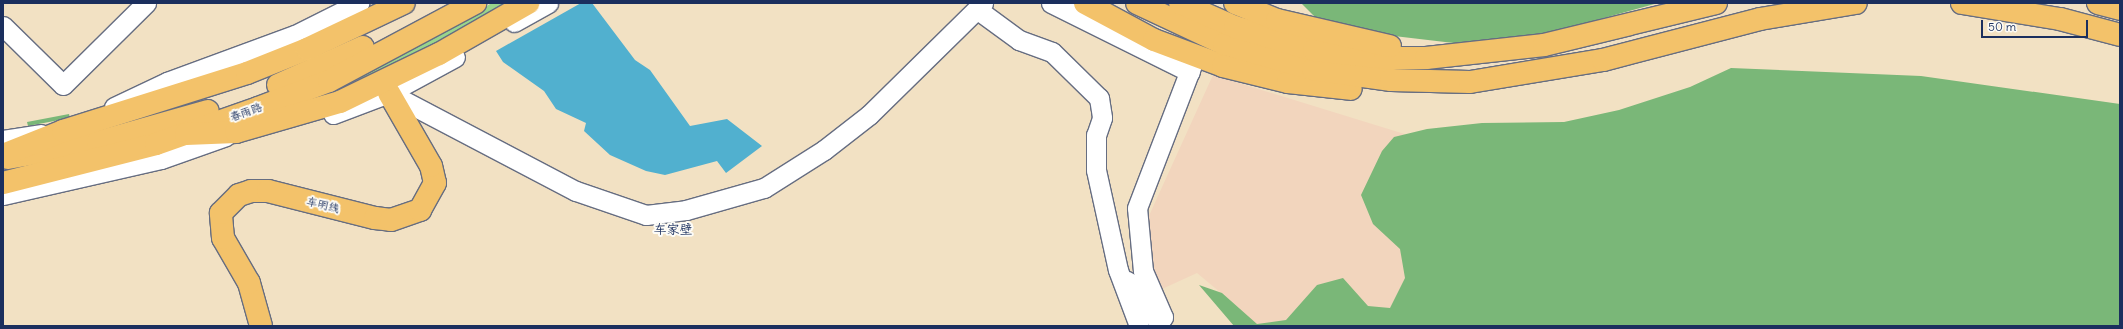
<!DOCTYPE html>
<meta charset="utf-8">
<style>
body{margin:0}
#map{position:relative;width:2123px;height:329px;overflow:hidden;background:#f2e1c3;font-family:Delius,"LXGW WenKai TC",sans-serif}
div>[style]{position:absolute}
.built>*{inset:0;background:#f2d5bd}
.green>*{inset:0;background:#99d68c}
.forest>*{inset:0;background:#7ab778}
.water>*{inset:0;background:#51b0cf}
.roads{filter:drop-shadow(1px 0 #666d81) drop-shadow(-1px 0 #666d81) drop-shadow(0 1px #666d81) drop-shadow(0 -1px #666d81)}
.minor>*{height:19px;margin:-9.5px;padding:0 9.5px;transform-origin:9.5px;border-radius:9.5px;background:#fff}
.major>*{height:22px;margin:-11px;padding:0 11px;transform-origin:11px;border-radius:11px;background:#f3c26a}
.highway>*{height:22px;margin:-11px;padding:0 11px;transform-origin:11px;border-radius:11px;background:#f3c26a}
span{translate:-50% -50%;white-space:nowrap;text-align:center;line-height:1.15;-webkit-text-stroke:4px #fdfcf7;paint-order:stroke}
.street-label{font-size:11px;color:#1b2f5e}
.quarter-label{font-size:13px;color:#1b2f5e}
.frame{position:absolute;inset:0;border:4px solid #1b2f5e;pointer-events:none}
.scale{position:absolute;left:1981px;top:20px;width:107px;height:18px;box-sizing:border-box;border:2px solid #1b2f5e;border-top:0;padding-left:5px;font-size:12px;line-height:14px;white-space:nowrap;color:#1b2f5e;-webkit-text-stroke:3px #fdfcf7;paint-order:stroke}
</style>
<div id="map">
<div class="built">
<i style="clip-path:polygon(1213px 75px,1424px 140px,1503px 304px,1250px 326px,1239px 308px,1197px 273px,1162px 289px,1154px 274px,1148px 218px)"></i>
</div>
<div class="green">
<i style="clip-path:polygon(492px 3px,510px 3px,410px 59px,358px 82px,359px 76px)"></i>
</div>
<div class="forest">
<i style="clip-path:polygon(1301px 3px,1658px 3px,1532px 38px,1462px 44px,1377px 34px,1320px 22px)"></i>
<i style="clip-path:polygon(1731px 68px,1921px 76px,2120px 104px,2120px 326px,1234px 326px,1199px 285px,1222px 293px,1257px 324px,1286px 320px,1317px 285px,1343px 278px,1368px 306px,1390px 308px,1405px 278px,1400px 249px,1373px 224px,1361px 195px,1382px 151px,1394px 137px,1427px 129px,1482px 123px,1564px 122px,1619px 110px,1690px 87px)"></i>
<i style="clip-path:polygon(69px 114px,70px 118px,28px 126px,27px 122px)"></i>
</div>
<div class="water">
<i style="clip-path:polygon(581px 3px,592px 3px,635px 60px,650px 70px,690px 126px,727px 119px,762px 146px,726px 173px,717px 161px,665px 175px,646px 171px,610px 155px,584px 131px,586px 123px,556px 109px,544px 91px,503px 62px,496px 51px)"></i>
</div>
<div class="roads">
<div class="minor">
<i style="left:1051px;top:3px;width:155px;rotate:26.4deg"></i>
<i style="left:978px;top:10px;width:51px;rotate:36.2deg"></i>
<i style="left:1019px;top:40px;width:35px;rotate:20deg"></i>
<i style="left:1052px;top:52px;width:66px;rotate:44.4deg"></i>
<i style="left:1099px;top:98px;width:20px;rotate:81deg"></i>
<i style="left:1102px;top:118px;width:18px;rotate:109deg"></i>
<i style="left:1096px;top:135px;width:35px;rotate:90deg"></i>
<i style="left:1096px;top:170px;width:102px;rotate:77.6deg"></i>
<i style="left:1118px;top:270px;width:60px;rotate:69.4deg"></i>
<i style="left:514px;top:22px;width:39px;rotate:-29deg"></i>
<i style="left:3px;top:26px;width:84px;rotate:44.5deg"></i>
<i style="left:63px;top:85px;width:117px;rotate:-44.7deg"></i>
<i style="left:389px;top:93px;width:211px;rotate:27.7deg"></i>
<i style="left:576px;top:191px;width:74px;rotate:18.9deg"></i>
<i style="left:646px;top:215px;width:40px;rotate:-7.1deg"></i>
<i style="left:686px;top:210px;width:81px;rotate:-15.8deg"></i>
<i style="left:764px;top:188px;width:71px;rotate:-32.3deg"></i>
<i style="left:824px;top:150px;width:57px;rotate:-37.9deg"></i>
<i style="left:869px;top:115px;width:160px;rotate:-44.5deg"></i>
<i style="left:114px;top:107px;width:59px;rotate:-25.3deg"></i>
<i style="left:167px;top:82px;width:136px;rotate:-20.2deg"></i>
<i style="left:295px;top:35px;width:72px;rotate:-26.6deg"></i>
<i style="left:333px;top:114px;width:60px;rotate:-20.6deg"></i>
<i style="left:389px;top:93px;width:75px;rotate:-28.6deg"></i>
<i style="left:3px;top:140px;width:38px;rotate:-9deg"></i>
<i style="left:3px;top:195px;width:162px;rotate:-12.8deg"></i>
<i style="left:161px;top:159px;width:69px;rotate:-19.5deg"></i>
<i style="left:1127px;top:281px;width:9px;rotate:32deg"></i>
<i style="left:1135px;top:286px;width:37px;rotate:57deg"></i>
<i style="left:1155px;top:317px;width:8px"></i>
<i style="left:1163px;top:317px;width:50px;rotate:-113.5deg"></i>
<i style="left:1143px;top:271px;width:63px;rotate:-95.4deg"></i>
<i style="left:1137px;top:208px;width:162px;rotate:-69deg"></i>
</div>
<div class="major">
<i style="left:278px;top:85px;width:93px;rotate:-24.1deg"></i>
<i style="left:8px;top:158px;width:91px;rotate:-10.1deg"></i>
<i style="left:98px;top:142px;width:114px;rotate:-15.7deg"></i>
<i style="left:3px;top:183px;width:158px;rotate:-14.3deg"></i>
<i style="left:156px;top:144px;width:108px;rotate:-19.4deg"></i>
<i style="left:258px;top:108px;width:76px;rotate:-20.8deg"></i>
<i style="left:329px;top:81px;width:166px;rotate:-28.1deg"></i>
<i style="left:261px;top:326px;width:45px;rotate:-105.6deg"></i>
<i style="left:249px;top:283px;width:52px;rotate:-120deg"></i>
<i style="left:223px;top:238px;width:25px;rotate:-95deg"></i>
<i style="left:221px;top:213px;width:25px;rotate:-45deg"></i>
<i style="left:239px;top:195px;width:13px;rotate:-18deg"></i>
<i style="left:251px;top:191px;width:17px"></i>
<i style="left:268px;top:191px;width:110px;rotate:14.2deg"></i>
<i style="left:375px;top:218px;width:16px;rotate:7deg"></i>
<i style="left:391px;top:220px;width:31px;rotate:-19deg"></i>
<i style="left:420px;top:210px;width:31px;rotate:-61deg"></i>
<i style="left:435px;top:183px;width:17px;rotate:-103deg"></i>
<i style="left:431px;top:166px;width:84px;rotate:-119.9deg"></i>
</div>
<div class="highway">
<i style="left:1085px;top:3px;width:78px;rotate:28.2deg"></i>
<i style="left:1154px;top:40px;width:74px;rotate:20.6deg"></i>
<i style="left:1223px;top:66px;width:67px;rotate:13.8deg"></i>
<i style="left:1288px;top:82px;width:63px;rotate:6.3deg"></i>
<i style="left:1137px;top:3px;width:96px;rotate:25.2deg"></i>
<i style="left:1224px;top:44px;width:92px;rotate:15.7deg"></i>
<i style="left:1313px;top:69px;width:79px;rotate:8deg"></i>
<i style="left:1391px;top:80px;width:79px;rotate:1.5deg"></i>
<i style="left:1470px;top:82px;width:135px;rotate:-9.4deg"></i>
<i style="left:1603px;top:60px;width:162px;rotate:-14.6deg"></i>
<i style="left:1760px;top:19px;width:97px;rotate:-9.5deg"></i>
<i style="left:1180px;top:3px;width:60px;rotate:23.6deg"></i>
<i style="left:1235px;top:27px;width:82px;rotate:16.2deg"></i>
<i style="left:1314px;top:50px;width:71px;rotate:6.4deg"></i>
<i style="left:1385px;top:58px;width:41px"></i>
<i style="left:1426px;top:58px;width:119px;rotate:-6.3deg"></i>
<i style="left:1544px;top:45px;width:177px;rotate:-13.7deg"></i>
<i style="left:1235px;top:3px;width:45px;rotate:22deg"></i>
<i style="left:1277px;top:20px;width:116px;rotate:13deg"></i>
<i style="left:1962px;top:3px;width:99px;rotate:9.3deg"></i>
<i style="left:2060px;top:19px;width:62px;rotate:14.9deg"></i>
<i style="left:2098px;top:3px;width:23px;rotate:15deg"></i>
<i style="left:186px;top:134px;width:50px;rotate:-2.3deg"></i>
<i style="left:236px;top:132px;width:108px;rotate:-16.1deg"></i>
<i style="left:340px;top:102px;width:110px;rotate:-25.9deg"></i>
<i style="left:439px;top:54px;width:103px;rotate:-29.8deg"></i>
<i style="left:3px;top:155px;width:65px;rotate:-21.8deg"></i>
<i style="left:63px;top:131px;width:193px;rotate:-17.5deg"></i>
<i style="left:247px;top:73px;width:65px;rotate:-21.8deg"></i>
<i style="left:307px;top:49px;width:107px;rotate:-25.4deg"></i>
</div>
</div>
<div class="street-label">
<span style="left:246px;top:112px;rotate:-20deg">春雨路</span>
<span style="left:323px;top:205px;rotate:14deg">车明线</span>
</div>
<div class="quarter-label">
<span style="left:673px;top:230px">车家壁</span>
</div>
<div class="frame"></div>
<div class="scale">50 m</div>
</div>
